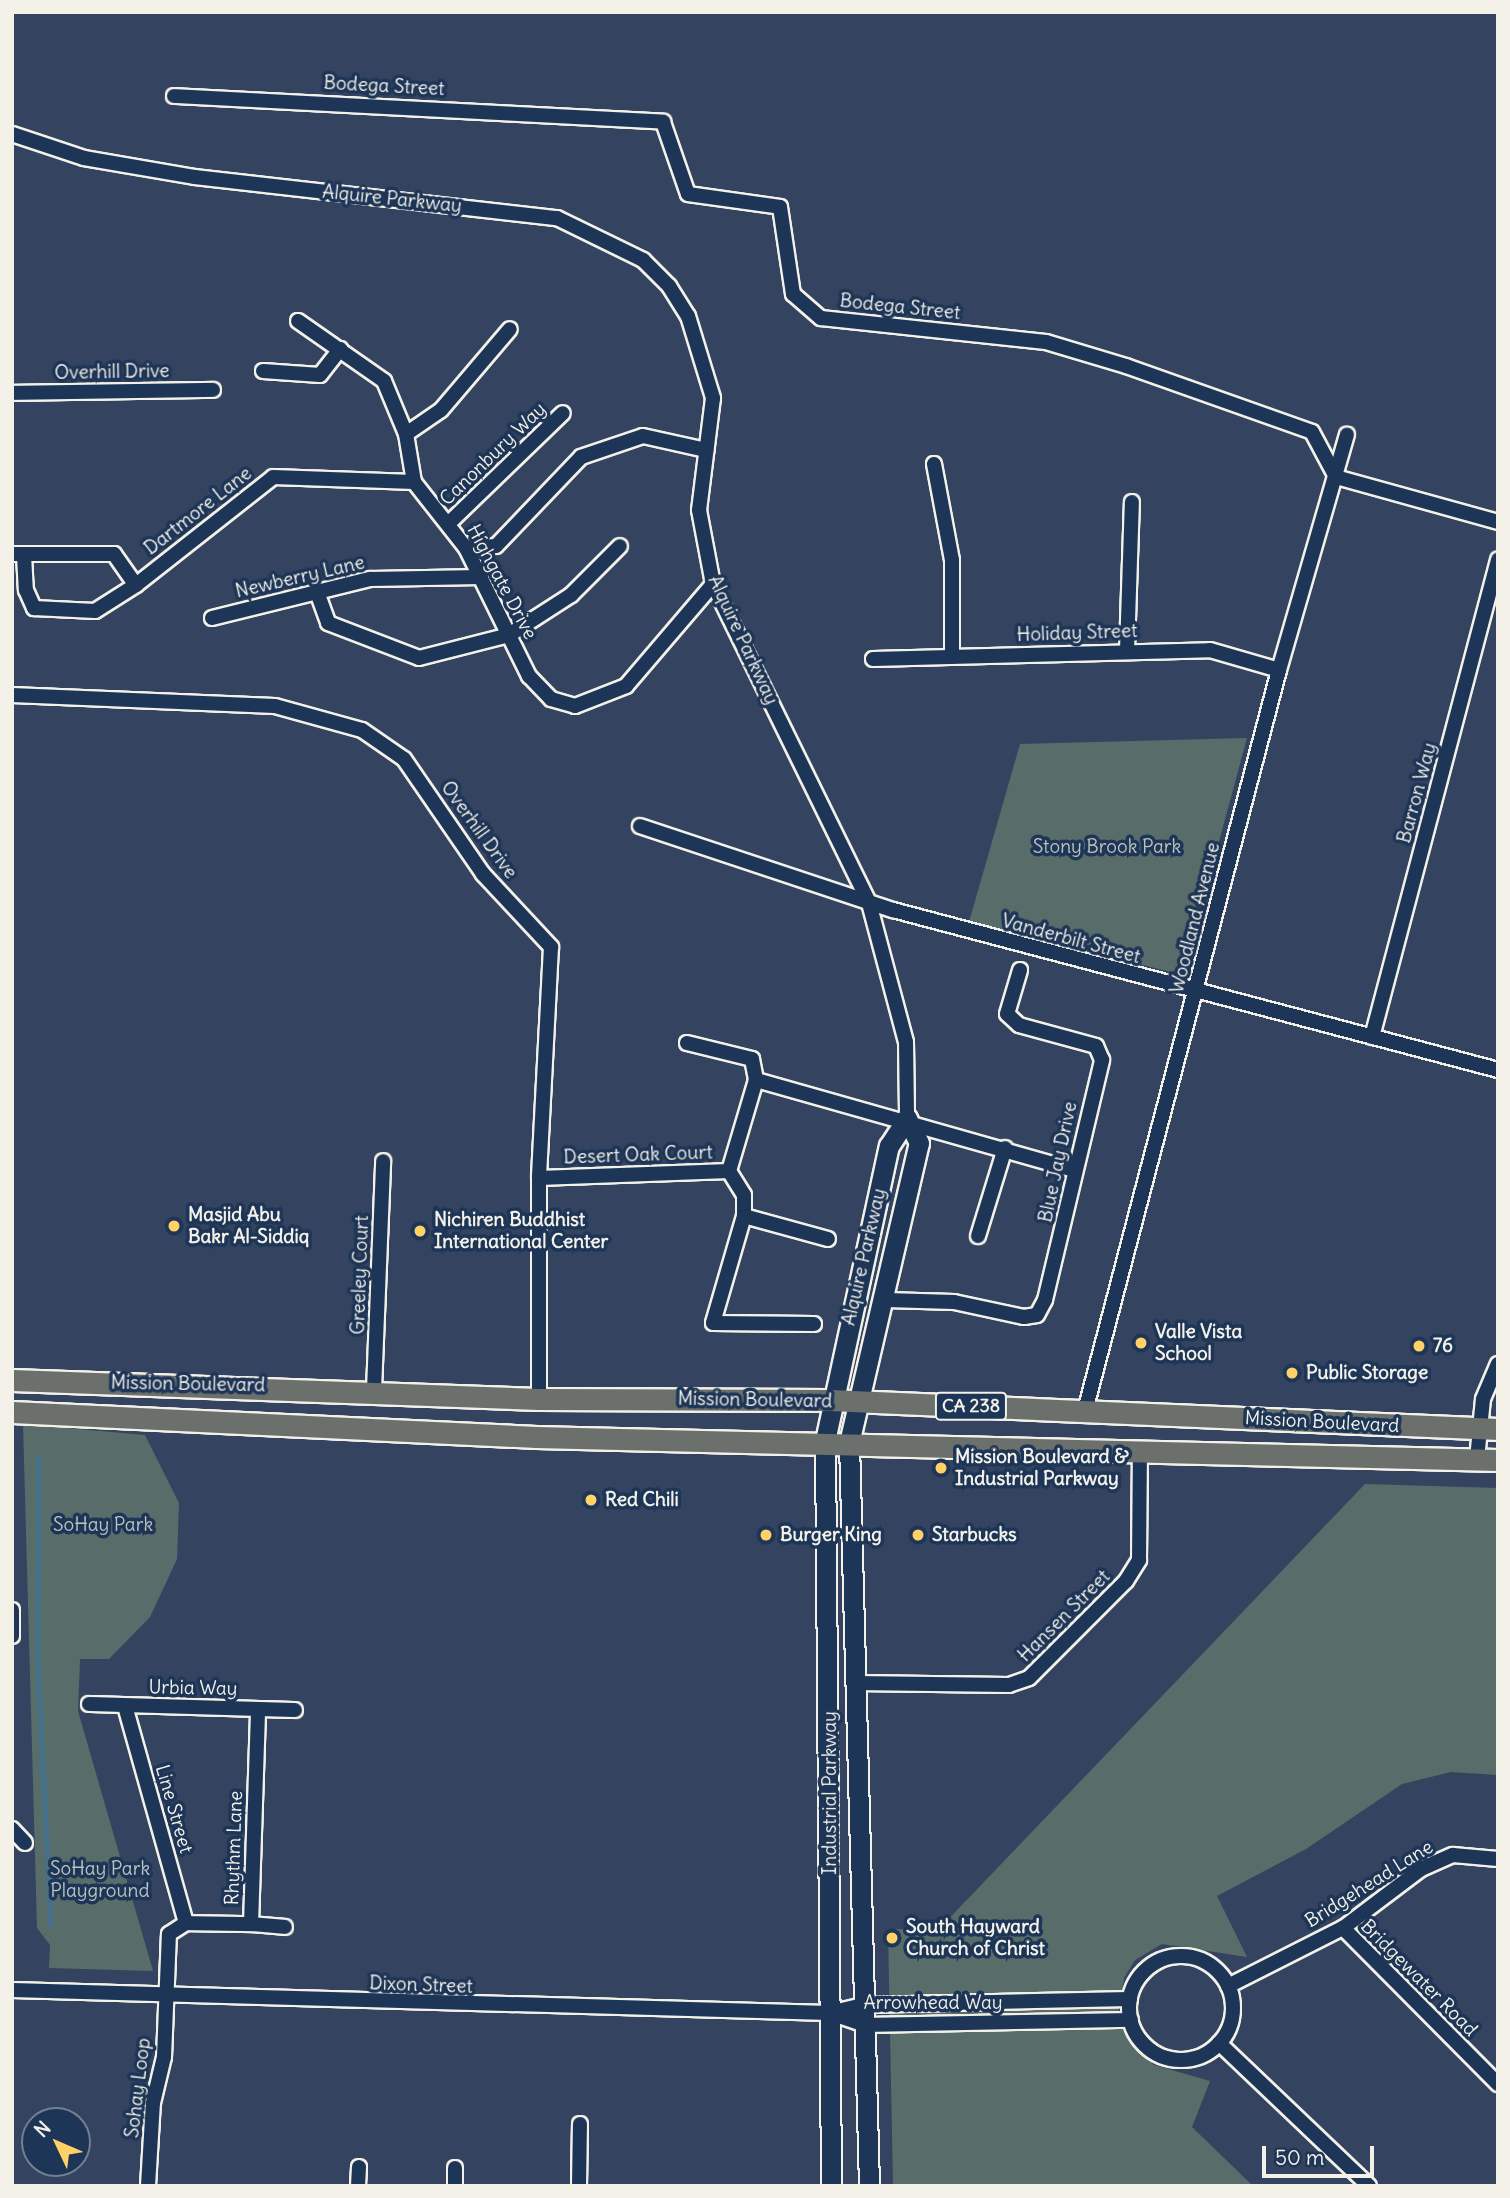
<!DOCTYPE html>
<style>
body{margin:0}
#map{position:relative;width:1510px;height:2198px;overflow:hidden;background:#344460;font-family:Delius,sans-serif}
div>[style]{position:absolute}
.green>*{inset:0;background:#586d69}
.stream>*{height:4.5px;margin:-2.25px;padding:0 2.25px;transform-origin:2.25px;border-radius:2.25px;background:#45708c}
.roads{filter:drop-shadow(2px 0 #f4f1e8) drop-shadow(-2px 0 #f4f1e8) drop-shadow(0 2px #f4f1e8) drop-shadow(0 -2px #f4f1e8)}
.street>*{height:14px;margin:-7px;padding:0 7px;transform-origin:7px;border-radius:7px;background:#1d3557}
.street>.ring{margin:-7px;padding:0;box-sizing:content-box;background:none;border:14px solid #1d3557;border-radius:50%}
.secondary>*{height:19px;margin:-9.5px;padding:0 9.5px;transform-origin:9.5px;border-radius:9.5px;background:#1d3557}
.primary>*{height:21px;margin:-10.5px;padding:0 10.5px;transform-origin:10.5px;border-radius:10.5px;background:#6b706d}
.dots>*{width:19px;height:19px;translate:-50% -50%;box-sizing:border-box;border:4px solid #1d3557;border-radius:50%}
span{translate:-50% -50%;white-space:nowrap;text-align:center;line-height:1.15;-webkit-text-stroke:7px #1d3557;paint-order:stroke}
.shield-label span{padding:2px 5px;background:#1d3557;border:2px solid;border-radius:5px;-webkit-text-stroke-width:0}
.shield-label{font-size:18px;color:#f4f1e8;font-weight:700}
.street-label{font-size:19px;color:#f4f1e8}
.park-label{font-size:19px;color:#bdc3bc}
.poi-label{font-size:19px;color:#f4f1e8;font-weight:700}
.left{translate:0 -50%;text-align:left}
.frame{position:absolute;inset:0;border:14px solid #f4f1e8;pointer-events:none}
.north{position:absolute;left:21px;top:2107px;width:70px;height:70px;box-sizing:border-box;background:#1d3557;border:2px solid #738091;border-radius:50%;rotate:314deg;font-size:19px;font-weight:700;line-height:28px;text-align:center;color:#f4f1e8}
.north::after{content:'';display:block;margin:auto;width:24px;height:32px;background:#ffd166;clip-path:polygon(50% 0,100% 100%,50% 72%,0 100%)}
.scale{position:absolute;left:1262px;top:2146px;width:112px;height:32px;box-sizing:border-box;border:4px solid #f4f1e8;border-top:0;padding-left:9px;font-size:21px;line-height:24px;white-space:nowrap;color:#f4f1e8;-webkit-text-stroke:5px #1d3557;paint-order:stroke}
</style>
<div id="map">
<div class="green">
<i style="clip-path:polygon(1247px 738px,1183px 975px,969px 922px,1020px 744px)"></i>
<i style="clip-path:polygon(23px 1424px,145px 1435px,179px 1503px,177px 1559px,150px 1617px,109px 1659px,80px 1659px,78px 1711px,153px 1971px,49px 1968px,50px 1945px,37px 1928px)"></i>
<i style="clip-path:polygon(1365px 1484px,1498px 1488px,1498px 1775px,1451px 1772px,1402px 1784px,1306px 1849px,1217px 1896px,1247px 1957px,1162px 1944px,1135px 1960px,1124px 1978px,1118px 2015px,1131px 2044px,1154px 2065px,1210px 2081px,1192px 2127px,1253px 2186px,893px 2186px,888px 1929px,938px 1930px)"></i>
</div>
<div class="stream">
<i style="left:39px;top:1457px;width:205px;rotate:90.3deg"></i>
<i style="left:38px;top:1662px;width:262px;rotate:87.2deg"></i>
</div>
<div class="roads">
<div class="street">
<i style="left:174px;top:96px;width:490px;rotate:3deg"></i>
<i style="left:663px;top:122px;width:76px;rotate:70.9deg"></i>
<i style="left:688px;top:194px;width:93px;rotate:8deg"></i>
<i style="left:780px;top:207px;width:88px;rotate:81.5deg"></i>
<i style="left:793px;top:294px;width:37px;rotate:41deg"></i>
<i style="left:821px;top:318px;width:226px;rotate:6.1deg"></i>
<i style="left:1046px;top:342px;width:84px;rotate:16.7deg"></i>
<i style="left:1126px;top:366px;width:197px;rotate:19.5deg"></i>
<i style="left:1312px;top:432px;width:51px;rotate:61.9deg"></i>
<i style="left:1336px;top:477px;width:168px;rotate:15.5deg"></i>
<i style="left:12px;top:134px;width:76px;rotate:18.4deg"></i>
<i style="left:84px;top:158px;width:113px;rotate:9.7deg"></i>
<i style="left:195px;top:177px;width:364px;rotate:6.5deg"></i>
<i style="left:557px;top:218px;width:96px;rotate:26deg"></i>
<i style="left:643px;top:260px;width:37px;rotate:45deg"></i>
<i style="left:669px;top:286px;width:36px;rotate:58deg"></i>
<i style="left:688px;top:316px;width:86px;rotate:73deg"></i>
<i style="left:713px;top:398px;width:113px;rotate:97.1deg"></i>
<i style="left:699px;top:510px;width:75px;rotate:79.3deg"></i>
<i style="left:713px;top:584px;width:355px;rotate:63.9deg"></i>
<i style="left:869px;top:903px;width:144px;rotate:75.1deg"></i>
<i style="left:906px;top:1042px;width:76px;rotate:89.2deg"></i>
<i style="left:298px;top:321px;width:105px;rotate:34.9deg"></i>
<i style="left:384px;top:381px;width:57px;rotate:67.5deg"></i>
<i style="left:406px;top:434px;width:49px;rotate:80.5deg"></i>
<i style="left:414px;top:482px;width:84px;rotate:51.8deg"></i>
<i style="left:466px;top:548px;width:143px;rotate:63.8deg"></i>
<i style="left:529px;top:676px;width:32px;rotate:46deg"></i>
<i style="left:551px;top:699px;width:25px;rotate:16deg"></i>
<i style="left:575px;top:706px;width:55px;rotate:-21.4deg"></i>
<i style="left:626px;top:686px;width:134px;rotate:-49.5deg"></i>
<i style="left:263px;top:371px;width:57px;rotate:4deg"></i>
<i style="left:320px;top:375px;width:33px;rotate:-52deg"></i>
<i style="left:12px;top:393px;width:201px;rotate:-0.9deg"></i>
<i style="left:406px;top:434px;width:42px;rotate:-34.4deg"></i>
<i style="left:441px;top:410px;width:106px;rotate:-49.6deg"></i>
<i style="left:934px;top:464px;width:98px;rotate:79.4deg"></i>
<i style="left:952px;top:560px;width:97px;rotate:90deg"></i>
<i style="left:449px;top:523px;width:158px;rotate:-44deg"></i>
<i style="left:466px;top:548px;width:30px;rotate:-4deg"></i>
<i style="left:496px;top:546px;width:123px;rotate:-46.3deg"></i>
<i style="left:581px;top:457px;width:65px;rotate:-18.7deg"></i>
<i style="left:643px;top:436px;width:65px;rotate:12.5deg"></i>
<i style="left:12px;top:554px;width:102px"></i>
<i style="left:114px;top:554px;width:38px;rotate:55deg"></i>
<i style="left:136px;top:585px;width:174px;rotate:-38.2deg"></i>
<i style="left:273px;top:477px;width:141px;rotate:2deg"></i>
<i style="left:24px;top:555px;width:35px;rotate:87deg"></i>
<i style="left:26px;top:590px;width:20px;rotate:66deg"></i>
<i style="left:34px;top:608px;width:61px;rotate:2.8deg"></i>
<i style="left:95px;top:611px;width:49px;rotate:-32.4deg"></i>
<i style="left:317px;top:592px;width:33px;rotate:70deg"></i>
<i style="left:328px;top:623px;width:97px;rotate:21deg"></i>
<i style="left:419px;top:658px;width:93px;rotate:-14.3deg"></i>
<i style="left:509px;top:635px;width:74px;rotate:-32.8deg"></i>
<i style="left:571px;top:595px;width:69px;rotate:-45deg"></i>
<i style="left:212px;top:618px;width:163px;rotate:-13.9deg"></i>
<i style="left:370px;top:579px;width:111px;rotate:-1deg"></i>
<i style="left:1127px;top:650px;width:148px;rotate:-88.1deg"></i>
<i style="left:873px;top:659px;width:337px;rotate:-1.5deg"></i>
<i style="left:1210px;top:650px;width:72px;rotate:16.2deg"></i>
<i style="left:12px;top:695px;width:263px;rotate:2.4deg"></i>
<i style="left:275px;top:706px;width:90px;rotate:15.4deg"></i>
<i style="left:362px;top:730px;width:51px;rotate:34.6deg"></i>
<i style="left:404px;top:759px;width:140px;rotate:55.5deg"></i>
<i style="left:483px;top:874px;width:100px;rotate:47deg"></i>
<i style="left:551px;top:947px;width:231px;rotate:93deg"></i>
<i style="left:539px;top:1178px;width:221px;rotate:90deg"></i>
<i style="left:640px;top:826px;width:267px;rotate:18.4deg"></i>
<i style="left:893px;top:910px;width:626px;rotate:14.81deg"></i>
<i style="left:1372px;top:1037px;width:494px;rotate:-75.2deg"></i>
<i style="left:687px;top:1043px;width:67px;rotate:13.8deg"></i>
<i style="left:752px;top:1059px;width:21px;rotate:79deg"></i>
<i style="left:756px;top:1080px;width:330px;rotate:15.8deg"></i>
<i style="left:729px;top:1171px;width:28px;rotate:58deg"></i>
<i style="left:744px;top:1195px;width:21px;rotate:90deg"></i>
<i style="left:744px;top:1216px;width:111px;rotate:106.2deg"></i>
<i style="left:713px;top:1323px;width:101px;rotate:0.6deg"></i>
<i style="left:729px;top:1171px;width:95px;rotate:-73.5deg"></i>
<i style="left:539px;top:1178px;width:190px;rotate:-2.1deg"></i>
<i style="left:744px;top:1216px;width:87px;rotate:15.3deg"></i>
<i style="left:978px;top:1236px;width:92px;rotate:-72.9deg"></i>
<i style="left:886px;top:1300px;width:68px;rotate:1.7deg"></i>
<i style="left:954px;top:1302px;width:72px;rotate:12.1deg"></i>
<i style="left:1024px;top:1317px;width:13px;rotate:-9deg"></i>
<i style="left:1037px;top:1315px;width:17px;rotate:-62deg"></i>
<i style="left:1045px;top:1300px;width:247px;rotate:-76.6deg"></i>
<i style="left:1102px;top:1060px;width:15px;rotate:-113deg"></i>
<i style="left:1096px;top:1046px;width:80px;rotate:-164.7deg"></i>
<i style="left:1019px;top:1025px;width:16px;rotate:-137deg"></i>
<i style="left:1007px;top:1014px;width:46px;rotate:-73.5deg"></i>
<i style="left:374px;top:1390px;width:229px;rotate:-87.7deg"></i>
<i style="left:1085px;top:1411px;width:766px;rotate:-75.33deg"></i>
<i style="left:1279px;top:670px;width:245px;rotate:-73.9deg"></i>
<i style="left:1477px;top:1459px;width:60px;rotate:-84.3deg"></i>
<i style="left:1483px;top:1399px;width:38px;rotate:-67deg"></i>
<i style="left:12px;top:1610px;width:26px;rotate:90deg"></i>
<i style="left:855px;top:1683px;width:154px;rotate:0.7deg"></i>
<i style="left:1009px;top:1685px;width:21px;rotate:-19deg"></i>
<i style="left:1029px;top:1678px;width:137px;rotate:-45deg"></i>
<i style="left:1126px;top:1581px;width:25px;rotate:-58deg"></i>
<i style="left:1139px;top:1560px;width:109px;rotate:-89.5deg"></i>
<i style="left:89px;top:1704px;width:206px;rotate:1.7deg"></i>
<i style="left:125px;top:1706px;width:225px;rotate:74.3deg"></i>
<i style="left:12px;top:1829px;width:19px;rotate:47deg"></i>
<i style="left:251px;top:1924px;width:34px;rotate:5deg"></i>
<i style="left:1343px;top:1928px;width:220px;rotate:45.2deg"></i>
<i class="ring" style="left:1129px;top:1956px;width:90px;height:90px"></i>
<i style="left:1228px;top:1986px;width:129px;rotate:-26.8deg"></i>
<i style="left:1343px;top:1928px;width:98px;rotate:-37.1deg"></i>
<i style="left:1421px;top:1869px;width:35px;rotate:-24deg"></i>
<i style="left:1453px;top:1855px;width:45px;rotate:5.1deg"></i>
<i style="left:12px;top:1990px;width:817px;rotate:1.61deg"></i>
<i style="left:829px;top:2013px;width:36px;rotate:-13deg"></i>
<i style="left:864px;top:2005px;width:266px;rotate:-1.3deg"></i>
<i style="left:830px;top:2013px;width:36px;rotate:19deg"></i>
<i style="left:864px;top:2025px;width:267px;rotate:-1.1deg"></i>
<i style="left:1219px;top:2043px;width:207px;rotate:43.6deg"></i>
<i style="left:148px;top:2186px;width:83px;rotate:-86.6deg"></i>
<i style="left:153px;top:2103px;width:47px;rotate:-76.6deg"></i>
<i style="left:164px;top:2057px;width:123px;rotate:-87.7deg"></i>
<i style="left:169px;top:1934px;width:20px;rotate:-33deg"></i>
<i style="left:186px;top:1923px;width:65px;rotate:0.9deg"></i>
<i style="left:251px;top:1924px;width:215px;rotate:-88.1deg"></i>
<i style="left:358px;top:2186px;width:19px;rotate:-87deg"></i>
<i style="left:455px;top:2186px;width:18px;rotate:-90deg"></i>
<i style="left:579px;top:2186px;width:62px;rotate:-89.1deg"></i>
</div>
<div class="secondary">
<i style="left:831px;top:2186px;width:745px;rotate:-90.46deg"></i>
<i style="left:825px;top:1441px;width:302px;rotate:-77.8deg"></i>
<i style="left:889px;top:1146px;width:33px;rotate:-57deg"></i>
<i style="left:869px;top:2186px;width:743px;rotate:-91.54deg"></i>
<i style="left:849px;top:1443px;width:308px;rotate:-76.9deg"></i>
<i style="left:919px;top:1143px;width:28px;rotate:-116deg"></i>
</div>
<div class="primary">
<i style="left:12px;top:1380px;width:527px;rotate:2.06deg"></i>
<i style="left:539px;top:1399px;width:290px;rotate:0.2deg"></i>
<i style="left:829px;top:1400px;width:670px;rotate:2.48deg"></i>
<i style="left:12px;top:1412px;width:525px;rotate:2.73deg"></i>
<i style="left:536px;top:1437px;width:962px;rotate:1.37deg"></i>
</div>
</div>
<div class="dots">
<i style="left:174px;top:1226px;background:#ffd166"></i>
<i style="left:420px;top:1231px;background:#ffd166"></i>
<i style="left:1141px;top:1343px;background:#ffd166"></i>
<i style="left:1419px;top:1346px;background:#ffd166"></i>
<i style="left:1292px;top:1373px;background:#ffd166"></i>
<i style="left:941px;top:1468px;background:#ffd166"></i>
<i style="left:591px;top:1500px;background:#ffd166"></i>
<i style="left:766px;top:1535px;background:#ffd166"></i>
<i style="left:918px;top:1535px;background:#ffd166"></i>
<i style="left:892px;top:1938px;background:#ffd166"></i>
</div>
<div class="shield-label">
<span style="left:971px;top:1406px">CA 238</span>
</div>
<div class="street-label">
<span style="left:384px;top:86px;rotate:3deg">Bodega Street</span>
<span style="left:392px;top:199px;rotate:6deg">Alquire Parkway</span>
<span style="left:900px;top:307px;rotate:6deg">Bodega Street</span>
<span style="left:112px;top:372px;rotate:-1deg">Overhill Drive</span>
<span style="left:493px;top:454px;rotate:-44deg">Canonbury Way</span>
<span style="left:198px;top:511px;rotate:-38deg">Dartmore Lane</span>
<span style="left:300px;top:577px;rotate:-13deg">Newberry Lane</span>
<span style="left:502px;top:582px;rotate:62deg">Highgate Drive</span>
<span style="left:1077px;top:633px;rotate:-2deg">Holiday Street</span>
<span style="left:743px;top:640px;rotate:65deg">Alquire Parkway</span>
<span style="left:1417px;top:793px;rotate:-75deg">Barron Way</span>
<span style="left:479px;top:830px;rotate:54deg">Overhill Drive</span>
<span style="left:1195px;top:918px;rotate:-76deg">Woodland Avenue</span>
<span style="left:1071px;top:939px;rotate:15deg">Vanderbilt Street</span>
<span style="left:638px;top:1155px;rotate:-2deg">Desert Oak Court</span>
<span style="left:1058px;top:1162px;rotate:-78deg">Blue Jay Drive</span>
<span style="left:864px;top:1257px;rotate:-77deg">Alquire Parkway</span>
<span style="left:360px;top:1275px;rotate:-88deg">Greeley Court</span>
<span style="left:188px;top:1384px;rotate:1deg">Mission Boulevard</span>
<span style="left:755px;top:1400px;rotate:1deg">Mission Boulevard</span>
<span style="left:1322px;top:1422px;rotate:3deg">Mission Boulevard</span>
<span style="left:1064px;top:1616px;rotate:-45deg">Hansen Street</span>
<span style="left:193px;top:1688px;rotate:1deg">Urbia Way</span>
<span style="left:830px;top:1793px;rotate:-90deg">Industrial Parkway</span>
<span style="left:174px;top:1809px;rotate:74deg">Line Street</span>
<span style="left:234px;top:1848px;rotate:-88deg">Rhythm Lane</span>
<span style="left:1369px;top:1884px;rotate:-32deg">Bridgehead Lane</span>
<span style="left:1419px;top:1978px;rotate:45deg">Bridgewater Road</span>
<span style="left:421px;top:1985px;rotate:2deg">Dixon Street</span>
<span style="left:933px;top:2003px">Arrowhead Way</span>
<span style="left:138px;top:2088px;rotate:-83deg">Sohay Loop</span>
</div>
<div class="park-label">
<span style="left:1107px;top:847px">Stony Brook Park</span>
<span style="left:103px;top:1525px">SoHay Park</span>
<span style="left:100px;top:1880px">SoHay Park<br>Playground</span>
</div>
<div class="poi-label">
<span class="left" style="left:188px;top:1226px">Masjid Abu<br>Bakr Al-Siddiq</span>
<span class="left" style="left:434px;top:1231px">Nichiren Buddhist<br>International Center</span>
<span class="left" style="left:1155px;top:1343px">Valle Vista<br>School</span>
<span class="left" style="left:1433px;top:1346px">76</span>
<span class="left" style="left:1306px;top:1373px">Public Storage</span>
<span class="left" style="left:955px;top:1468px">Mission Boulevard &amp;<br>Industrial Parkway</span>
<span class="left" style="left:605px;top:1500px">Red Chili</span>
<span class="left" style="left:780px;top:1535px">Burger King</span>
<span class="left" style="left:932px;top:1535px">Starbucks</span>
<span class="left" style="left:906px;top:1938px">South Hayward<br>Church of Christ</span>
</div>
<div class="frame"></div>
<div class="north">N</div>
<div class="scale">50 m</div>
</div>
